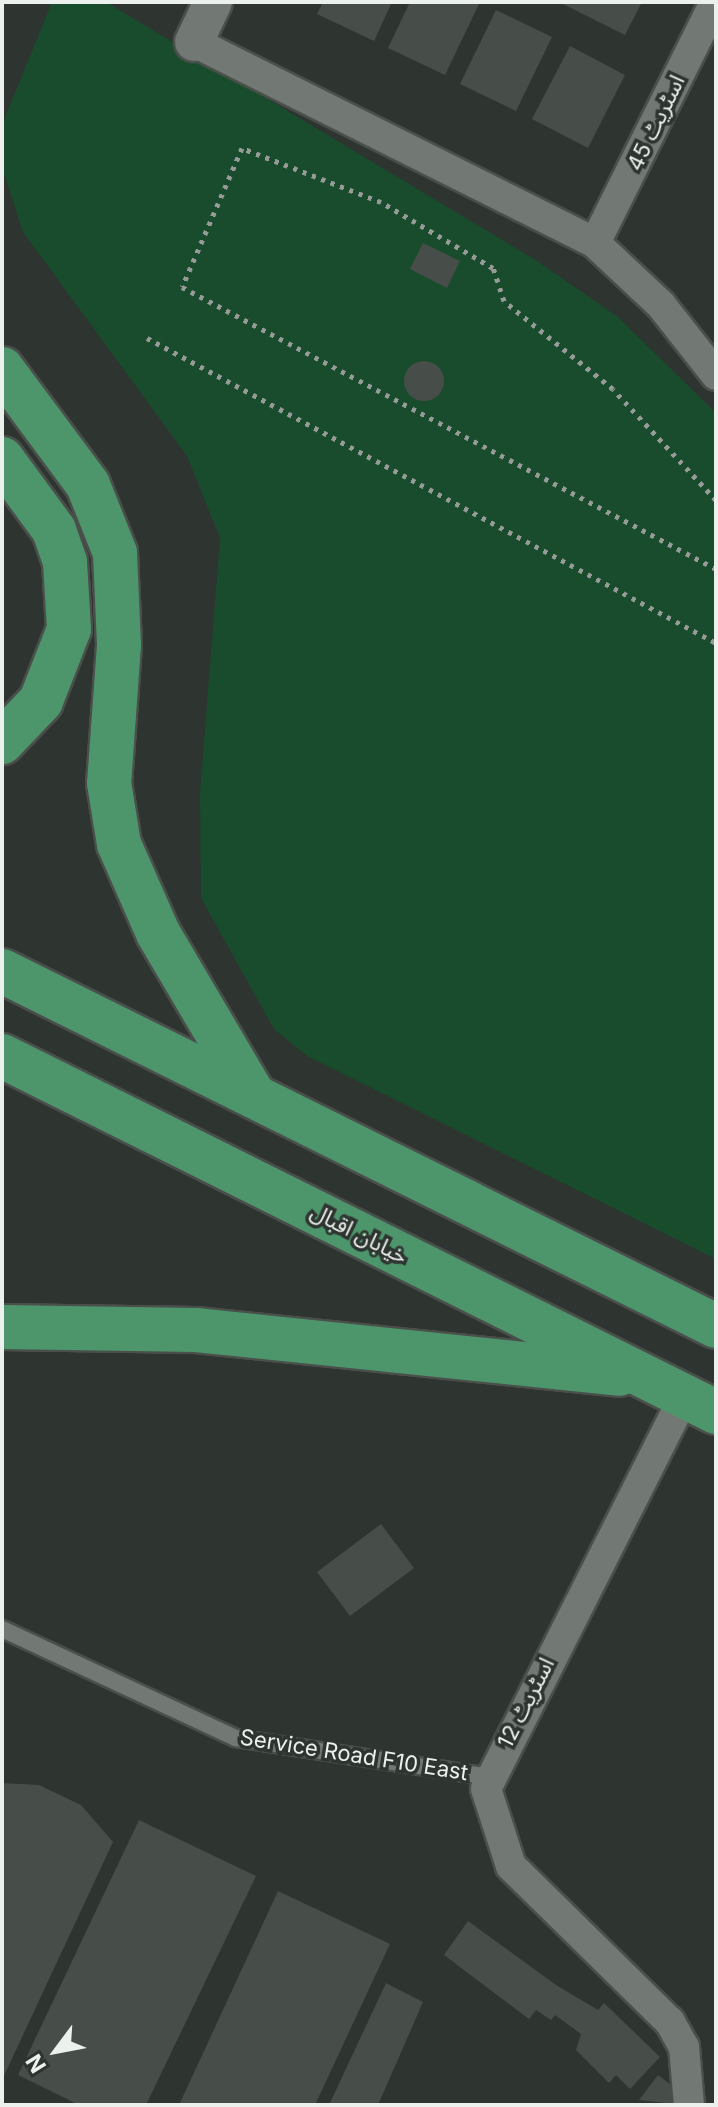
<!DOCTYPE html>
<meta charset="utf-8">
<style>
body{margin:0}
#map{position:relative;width:718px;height:2107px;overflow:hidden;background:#2e3430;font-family:Inter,"Noto Sans Arabic",sans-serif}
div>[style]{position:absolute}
.green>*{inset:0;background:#184c2d}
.building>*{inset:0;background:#474d48}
.round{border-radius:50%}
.path>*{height:5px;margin-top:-2.5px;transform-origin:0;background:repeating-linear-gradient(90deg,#969b98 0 4px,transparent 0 10px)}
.roads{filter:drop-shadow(2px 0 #4a4f4b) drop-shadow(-2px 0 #4a4f4b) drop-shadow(0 2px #4a4f4b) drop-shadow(0 -2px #4a4f4b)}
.service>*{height:16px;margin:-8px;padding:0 8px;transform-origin:8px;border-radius:8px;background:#727873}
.minor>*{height:30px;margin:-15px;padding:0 15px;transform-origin:15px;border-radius:15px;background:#727873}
.tertiary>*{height:38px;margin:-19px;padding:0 19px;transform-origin:19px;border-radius:19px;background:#727873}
.primary>*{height:44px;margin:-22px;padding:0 22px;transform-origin:22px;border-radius:22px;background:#4d966c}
span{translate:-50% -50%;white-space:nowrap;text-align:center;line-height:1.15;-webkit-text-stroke:7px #2e3430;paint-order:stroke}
.street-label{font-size:22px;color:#edf1ee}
.frame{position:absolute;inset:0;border:4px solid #edf1ee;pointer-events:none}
.north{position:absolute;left:16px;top:2011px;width:80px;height:80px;-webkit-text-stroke:6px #2e3430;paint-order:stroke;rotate:238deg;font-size:22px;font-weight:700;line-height:32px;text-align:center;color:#edf1ee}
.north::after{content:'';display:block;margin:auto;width:28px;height:36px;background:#edf1ee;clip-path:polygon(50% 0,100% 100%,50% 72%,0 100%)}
</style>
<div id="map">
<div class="green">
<i style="clip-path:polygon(52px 2px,106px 2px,534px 259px,618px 317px,716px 413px,716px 1259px,307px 1056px,274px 1029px,201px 898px,200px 793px,220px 538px,187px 456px,23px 232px,2px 168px,2px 125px)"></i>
</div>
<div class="building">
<i style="clip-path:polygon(323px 2px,392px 2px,374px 41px,317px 14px)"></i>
<i style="clip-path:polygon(410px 2px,480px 2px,445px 75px,388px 48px)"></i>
<i style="clip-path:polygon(559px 2px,642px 2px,625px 35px)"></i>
<i style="clip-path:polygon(496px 10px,552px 37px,516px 111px,460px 84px)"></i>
<i style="clip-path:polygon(570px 46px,625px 75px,588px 148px,532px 119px)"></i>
<i style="clip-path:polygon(423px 243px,460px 261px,447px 288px,410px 269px)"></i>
<i class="round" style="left:404px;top:361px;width:40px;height:40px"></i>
<i style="clip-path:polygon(381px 1524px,414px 1568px,350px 1616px,317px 1572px)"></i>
<i style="clip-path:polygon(2px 1783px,39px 1785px,81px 1805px,113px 1842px,2px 2080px)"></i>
<i style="clip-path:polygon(139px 1820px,256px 1876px,146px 2105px,79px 2105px,18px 2075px)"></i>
<i style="clip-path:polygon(278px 1891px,390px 1944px,315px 2105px,179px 2105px)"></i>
<i style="clip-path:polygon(468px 1921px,556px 1985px,598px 2010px,604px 2003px,660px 2057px,630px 2089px,616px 2075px,609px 2083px,576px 2050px,581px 2034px,555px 2015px,551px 2020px,536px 2010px,529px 2019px,444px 1955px)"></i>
<i style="clip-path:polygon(386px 1983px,423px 2002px,378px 2105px,329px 2105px)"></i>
<i style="clip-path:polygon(658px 2075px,689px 2098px,683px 2105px,639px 2100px)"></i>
</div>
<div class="path">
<i style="left:147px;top:338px;width:646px;rotate:28.19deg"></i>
<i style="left:716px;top:500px;width:151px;rotate:-132.9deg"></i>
<i style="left:613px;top:389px;width:140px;rotate:-141.1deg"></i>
<i style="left:504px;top:301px;width:35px;rotate:-108deg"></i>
<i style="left:493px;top:268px;width:130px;rotate:-149.5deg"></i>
<i style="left:381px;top:202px;width:149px;rotate:-158.8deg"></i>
<i style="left:242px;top:148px;width:151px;rotate:113.3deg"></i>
<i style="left:182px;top:287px;width:604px;rotate:27.84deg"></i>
</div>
<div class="roads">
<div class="service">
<i style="left:2px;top:1629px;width:258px;rotate:25deg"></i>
<i style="left:236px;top:1738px;width:257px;rotate:8.7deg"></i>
</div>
<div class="minor">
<i style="left:194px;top:42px;width:449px;rotate:26.6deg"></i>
<i style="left:595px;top:243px;width:91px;rotate:43.2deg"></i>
<i style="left:661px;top:305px;width:89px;rotate:51.8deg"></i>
<i style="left:595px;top:243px;width:269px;rotate:-63.5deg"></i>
<i style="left:684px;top:1397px;width:439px;rotate:116.8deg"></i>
<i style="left:486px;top:1789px;width:81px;rotate:72deg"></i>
<i style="left:511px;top:1866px;width:223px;rotate:44.5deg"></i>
<i style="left:670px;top:2022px;width:29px;rotate:61deg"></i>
<i style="left:684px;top:2047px;width:58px;rotate:85.1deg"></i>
</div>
<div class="tertiary">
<i style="left:194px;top:42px;width:44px;rotate:-64.6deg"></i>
</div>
<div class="primary">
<i style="left:2px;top:369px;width:144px;rotate:53.4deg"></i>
<i style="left:88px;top:485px;width:73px;rotate:68.3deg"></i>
<i style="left:115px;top:553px;width:92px;rotate:87.5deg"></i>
<i style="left:119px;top:645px;width:138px;rotate:94.1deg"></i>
<i style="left:109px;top:783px;width:62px;rotate:80.7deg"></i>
<i style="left:119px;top:844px;width:97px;rotate:66.3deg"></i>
<i style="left:158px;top:933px;width:187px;rotate:59.5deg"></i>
<i style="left:2px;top:459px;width:88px;rotate:53.8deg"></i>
<i style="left:54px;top:530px;width:34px;rotate:71deg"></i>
<i style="left:65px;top:562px;width:67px;rotate:86.6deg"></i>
<i style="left:69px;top:629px;width:77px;rotate:111.3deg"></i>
<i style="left:41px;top:701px;width:57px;rotate:133.6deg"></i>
<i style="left:2px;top:971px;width:797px;rotate:26.44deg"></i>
<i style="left:2px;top:1056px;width:798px;rotate:26.5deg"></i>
<i style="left:2px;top:1327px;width:194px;rotate:0.9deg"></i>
<i style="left:196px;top:1330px;width:426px;rotate:5.9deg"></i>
</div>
</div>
<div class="street-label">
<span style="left:656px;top:123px;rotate:-64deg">اسٹریٹ 45</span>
<span style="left:359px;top:1234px;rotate:27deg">خیابان اقبال</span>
<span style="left:526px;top:1703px;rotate:-63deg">اسٹریٹ 12</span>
<span style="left:354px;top:1755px;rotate:9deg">Service Road F10 East</span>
</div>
<div class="frame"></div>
<div class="north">N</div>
</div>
